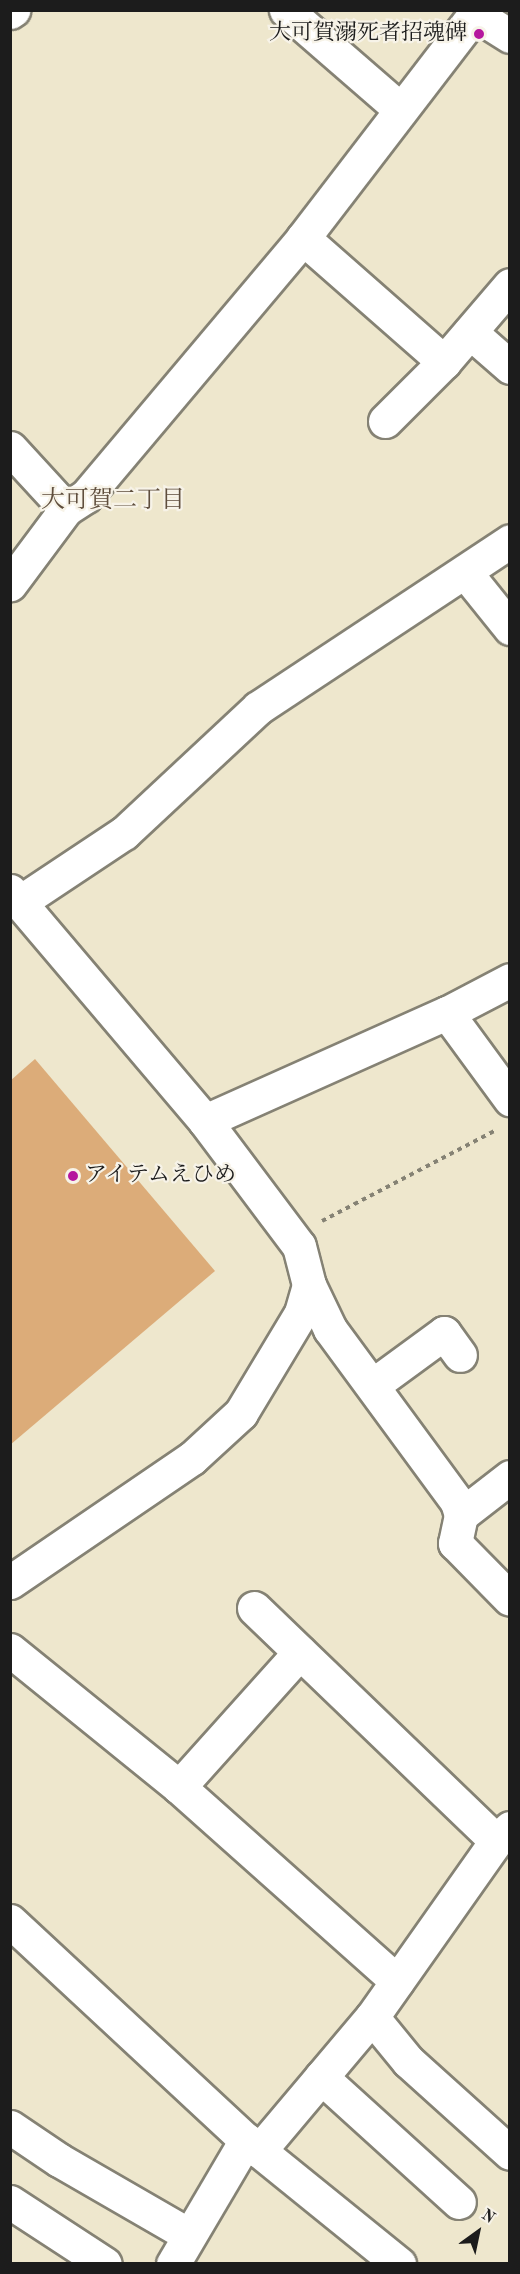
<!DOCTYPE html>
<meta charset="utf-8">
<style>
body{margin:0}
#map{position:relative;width:520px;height:2274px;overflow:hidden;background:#eee7cd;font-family:"Old Standard TT","Noto Serif JP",serif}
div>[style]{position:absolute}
.building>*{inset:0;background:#dcac79}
.path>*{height:4px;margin-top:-2px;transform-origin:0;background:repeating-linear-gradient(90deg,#858274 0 4.5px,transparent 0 9px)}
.roads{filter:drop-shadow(2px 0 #858274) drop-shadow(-2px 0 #858274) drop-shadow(0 2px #858274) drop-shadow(0 -2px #858274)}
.minor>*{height:33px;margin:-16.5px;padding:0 16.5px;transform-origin:16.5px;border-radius:16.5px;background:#fff}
.dots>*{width:16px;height:16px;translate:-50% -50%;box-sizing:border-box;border:3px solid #f7f3e8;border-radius:50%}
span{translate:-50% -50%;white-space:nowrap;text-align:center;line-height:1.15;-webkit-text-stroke:4.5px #f7f3e8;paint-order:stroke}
.poi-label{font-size:22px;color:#1c1c1c}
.right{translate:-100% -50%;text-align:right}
.left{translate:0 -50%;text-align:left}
.neighbourhood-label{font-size:24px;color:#5f4e3d}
.frame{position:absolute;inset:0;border:12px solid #1c1c1c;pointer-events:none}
.north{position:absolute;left:448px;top:2202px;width:60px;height:60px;-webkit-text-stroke:4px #f7f3e8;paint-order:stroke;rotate:33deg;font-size:16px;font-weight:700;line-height:24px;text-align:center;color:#1c1c1c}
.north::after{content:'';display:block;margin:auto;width:21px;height:27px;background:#1c1c1c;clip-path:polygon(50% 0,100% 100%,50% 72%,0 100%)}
</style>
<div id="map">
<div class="building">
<i style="clip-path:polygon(35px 1059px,215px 1271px,10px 1445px,10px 1081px)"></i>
</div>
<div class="path">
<i style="left:322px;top:1221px;width:196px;rotate:-27.6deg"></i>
</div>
<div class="roads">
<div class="minor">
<i style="left:286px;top:10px;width:152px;rotate:41deg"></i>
<i style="left:10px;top:12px;width:4px;rotate:-34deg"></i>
<i style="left:475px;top:14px;width:41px;rotate:32.2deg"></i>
<i style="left:303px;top:238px;width:188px;rotate:41.3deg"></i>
<i style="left:470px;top:332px;width:53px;rotate:41.2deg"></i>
<i style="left:385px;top:421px;width:83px;rotate:-45deg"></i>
<i style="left:444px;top:362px;width:101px;rotate:-49.4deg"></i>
<i style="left:10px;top:448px;width:83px;rotate:47.4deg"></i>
<i style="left:66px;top:509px;width:94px;rotate:126.7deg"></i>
<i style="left:66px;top:509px;width:24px;rotate:-33deg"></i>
<i style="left:86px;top:496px;width:337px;rotate:-49.9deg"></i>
<i style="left:303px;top:238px;width:287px;rotate:-52.5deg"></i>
<i style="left:465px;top:572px;width:72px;rotate:51.2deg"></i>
<i style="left:10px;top:891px;width:302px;rotate:49.7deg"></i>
<i style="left:205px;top:1121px;width:156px;rotate:53.1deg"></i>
<i style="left:299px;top:1246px;width:40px;rotate:75.6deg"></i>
<i style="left:309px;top:1285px;width:29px;rotate:106deg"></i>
<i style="left:301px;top:1313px;width:117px;rotate:121deg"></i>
<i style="left:241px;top:1413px;width:67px;rotate:137.4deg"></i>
<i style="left:192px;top:1458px;width:220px;rotate:145.7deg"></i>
<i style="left:20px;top:902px;width:125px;rotate:-33.6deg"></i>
<i style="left:124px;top:833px;width:183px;rotate:-43deg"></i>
<i style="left:258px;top:708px;width:302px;rotate:-33.5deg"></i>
<i style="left:447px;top:1013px;width:107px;rotate:53.8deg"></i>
<i style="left:205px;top:1121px;width:265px;rotate:-24.1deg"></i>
<i style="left:447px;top:1013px;width:71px;rotate:-27.6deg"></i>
<i style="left:309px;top:1285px;width:49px;rotate:64.5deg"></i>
<i style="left:330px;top:1329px;width:215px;rotate:53.7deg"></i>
<i style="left:457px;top:1502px;width:14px;rotate:73deg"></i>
<i style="left:461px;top:1515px;width:29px;rotate:102deg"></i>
<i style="left:455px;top:1543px;width:78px;rotate:45.5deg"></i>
<i style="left:373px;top:1385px;width:88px;rotate:-36.2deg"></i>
<i style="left:444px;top:1333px;width:27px;rotate:54deg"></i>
<i style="left:461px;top:1515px;width:62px;rotate:-37.8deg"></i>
<i style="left:254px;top:1608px;width:336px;rotate:43.9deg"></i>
<i style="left:10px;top:1650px;width:218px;rotate:39deg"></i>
<i style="left:179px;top:1787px;width:292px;rotate:41.7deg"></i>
<i style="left:179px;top:1787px;width:181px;rotate:-48.1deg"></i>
<i style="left:10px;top:1921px;width:322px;rotate:42.9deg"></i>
<i style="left:246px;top:2140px;width:197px;rotate:39deg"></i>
<i style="left:372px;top:2017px;width:57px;rotate:50.7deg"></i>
<i style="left:408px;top:2061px;width:137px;rotate:42deg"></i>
<i style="left:321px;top:2077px;width:186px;rotate:42.2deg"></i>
<i style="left:10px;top:2127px;width:59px;rotate:34deg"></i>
<i style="left:59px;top:2160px;width:150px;rotate:30deg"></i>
<i style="left:259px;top:2151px;width:175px;rotate:-49.9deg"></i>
<i style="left:372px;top:2017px;width:215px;rotate:-54.8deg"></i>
<i style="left:496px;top:1841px;width:19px;rotate:-43deg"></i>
<i style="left:10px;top:2202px;width:113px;rotate:33.1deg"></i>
<i style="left:173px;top:2264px;width:144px;rotate:-59.5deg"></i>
</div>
</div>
<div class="dots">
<i style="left:479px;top:34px;background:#b5179e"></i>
<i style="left:73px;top:1176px;background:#b5179e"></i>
</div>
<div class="poi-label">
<span class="right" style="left:467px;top:34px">大可賀溺死者招魂碑</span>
<span class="left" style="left:85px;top:1176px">アイテムえひめ</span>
</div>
<div class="neighbourhood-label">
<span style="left:113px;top:502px">大可賀二丁目</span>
</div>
<div class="frame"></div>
<div class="north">N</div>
</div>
